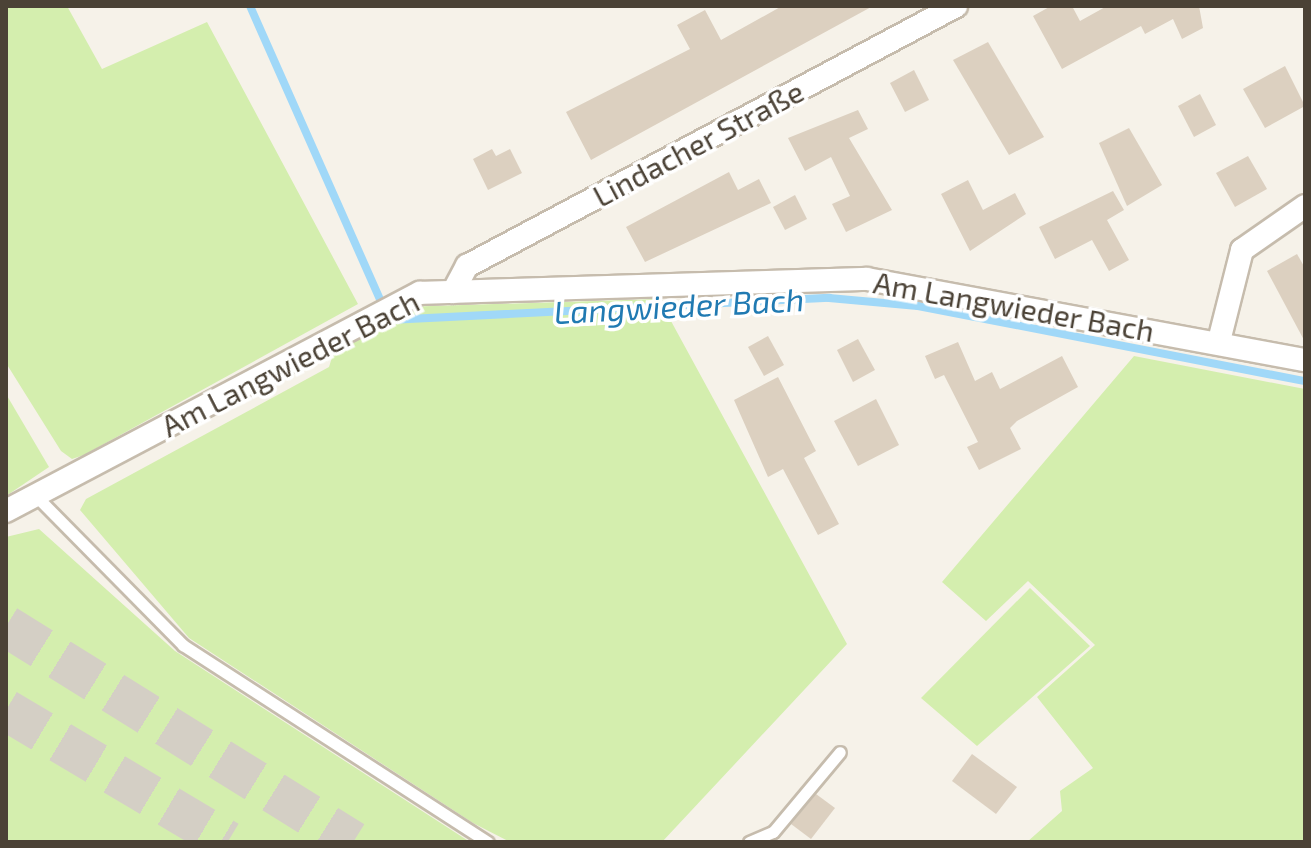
<!DOCTYPE html>
<meta charset="utf-8">
<style>
body{margin:0}
#map{position:relative;width:1311px;height:848px;overflow:hidden;background:#f6f2e9;font-family:"Exo 2",sans-serif}
div>[style]{position:absolute}
.green>*{inset:0;background:#d4eeae}
.stream>*{height:8px;margin:-4px;padding:0 4px;transform-origin:4px;border-radius:4px;background:#a0d8f8}
.building>*{inset:0;background:#dcd0c0}
.highway-tunnel>*{height:42px;margin-top:-21px;transform-origin:0;background:repeating-linear-gradient(90deg,#d4cfc5 0 42px,transparent 0 63px)}
.roads{filter:drop-shadow(2px 0 #c6bcad) drop-shadow(-2px 0 #c6bcad) drop-shadow(0 2px #c6bcad) drop-shadow(0 -2px #c6bcad)}
.lane>*{height:11px;margin:-5.5px;padding:0 5.5px;transform-origin:5.5px;border-radius:5.5px;background:#fff}
.street>*{height:22px;margin:-11px;padding:0 11px;transform-origin:11px;border-radius:11px;background:#fff}
span{translate:-50% -50%;white-space:nowrap;text-align:center;line-height:1.15;-webkit-text-stroke:7px #fff;paint-order:stroke}
.street-label{font-size:30px;color:#4b4236}
.water-label{font-size:32px;color:#207ab2;font-style:italic}
.frame{position:absolute;inset:0;border:8px solid #4b4236;pointer-events:none}
</style>
<div id="map">
<div class="green">
<i style="clip-path:polygon(6px 6px,67px 6px,102px 69px,207px 22px,358px 304px,84px 455px,72px 459px,61px 451px,6px 363px)"></i>
<i style="clip-path:polygon(659px 299px,847px 644px,662px 842px,510px 842px,473px 823px,189px 638px,80px 510px,86px 499px,329px 367px,334px 351px,400px 307px)"></i>
<i style="clip-path:polygon(1134px 356px,1305px 389px,1305px 842px,1027px 842px,1062px 811px,1060px 791px,1093px 768px,1037px 697px,1095px 645px,1028px 581px,986px 621px,942px 582px)"></i>
<i style="clip-path:polygon(6px 394px,49px 467px,6px 496px)"></i>
<i style="clip-path:polygon(39px 529px,175px 651px,470px 842px,6px 842px,6px 537px)"></i>
<i style="clip-path:polygon(1030px 588px,1090px 646px,977px 746px,921px 698px)"></i>
</div>
<div class="stream">
<i style="left:250px;top:6px;width:343px;rotate:66.1deg"></i>
<i style="left:389px;top:320px;width:441px;rotate:-2.9deg"></i>
<i style="left:829px;top:298px;width:89px;rotate:5.1deg"></i>
<i style="left:918px;top:306px;width:394px;rotate:11deg"></i>
</div>
<div class="building">
<i style="clip-path:polygon(782px 6px,873px 6px,591px 160px,566px 112px,690px 49px,677px 25px,705px 10px,721px 40px)"></i>
<i style="clip-path:polygon(1051px 6px,1072px 6px,1080px 21px,1107px 6px,1199px 6px,1203px 28px,1182px 39px,1173px 19px,1145px 34px,1141px 26px,1062px 69px,1033px 16px)"></i>
<i style="clip-path:polygon(988px 42px,1044px 137px,1009px 155px,953px 60px)"></i>
<i style="clip-path:polygon(1285px 66px,1305px 106px,1265px 128px,1243px 89px)"></i>
<i style="clip-path:polygon(914px 70px,929px 100px,905px 112px,890px 83px)"></i>
<i style="clip-path:polygon(1200px 94px,1216px 125px,1194px 137px,1178px 106px)"></i>
<i style="clip-path:polygon(858px 110px,868px 129px,849px 138px,892px 210px,846px 232px,832px 204px,850px 196px,831px 157px,805px 171px,788px 138px)"></i>
<i style="clip-path:polygon(1129px 128px,1162px 185px,1127px 206px,1099px 143px)"></i>
<i style="clip-path:polygon(492px 149px,496px 156px,510px 149px,522px 173px,488px 190px,473px 159px)"></i>
<i style="clip-path:polygon(1248px 156px,1267px 189px,1235px 207px,1216px 173px)"></i>
<i style="clip-path:polygon(729px 172px,738px 190px,759px 179px,771px 203px,645px 262px,626px 227px)"></i>
<i style="clip-path:polygon(968px 180px,983px 210px,1015px 193px,1026px 214px,970px 251px,941px 194px)"></i>
<i style="clip-path:polygon(1113px 191px,1124px 210px,1107px 220px,1129px 260px,1109px 271px,1092px 240px,1055px 259px,1039px 227px)"></i>
<i style="clip-path:polygon(795px 195px,807px 219px,785px 230px,773px 207px)"></i>
<i style="clip-path:polygon(1297px 254px,1305px 268px,1305px 342px,1267px 271px)"></i>
<i style="clip-path:polygon(768px 336px,784px 365px,764px 376px,748px 347px)"></i>
<i style="clip-path:polygon(858px 339px,875px 370px,853px 382px,837px 350px)"></i>
<i style="clip-path:polygon(958px 342px,975px 381px,992px 372px,1000px 389px,1062px 356px,1078px 387px,1017px 421px,1010px 428px,1021px 449px,979px 470px,967px 447px,978px 442px,944px 375px,935px 379px,925px 356px)"></i>
<i style="clip-path:polygon(778px 377px,816px 451px,804px 458px,839px 524px,818px 535px,783px 469px,768px 477px,734px 400px)"></i>
<i style="clip-path:polygon(876px 399px,899px 445px,858px 466px,834px 421px)"></i>
<i style="clip-path:polygon(972px 754px,1017px 787px,996px 814px,952px 781px)"></i>
<i style="clip-path:polygon(816px 794px,835px 808px,811px 839px,791px 824px)"></i>
</div>
<div class="highway-tunnel">
<i style="left:6px;top:626px;width:409px;rotate:31.9deg"></i>
<i style="left:6px;top:710px;width:258px;rotate:30.7deg"></i>
</div>
<div class="roads">
<div class="lane">
<i style="left:35px;top:495px;width:211px;rotate:45.4deg"></i>
<i style="left:183px;top:645px;width:363px;rotate:32.9deg"></i>
<i style="left:749px;top:842px;width:26px;rotate:-23deg"></i>
<i style="left:773px;top:832px;width:104px;rotate:-50.1deg"></i>
</div>
<div class="street">
<i style="left:453px;top:292px;width:30px;rotate:-62deg"></i>
<i style="left:467px;top:266px;width:554px;rotate:-28deg"></i>
<i style="left:1219px;top:341px;width:94px;rotate:-75.8deg"></i>
<i style="left:1242px;top:250px;width:77px;rotate:-34.9deg"></i>
<i style="left:6px;top:511px;width:468px;rotate:-27.8deg"></i>
<i style="left:420px;top:293px;width:447px;rotate:-1.8deg"></i>
<i style="left:867px;top:279px;width:445px;rotate:10.5deg"></i>
</div>
</div>
<div class="street-label">
<span style="left:698px;top:143px;rotate:-28deg">Lindacher Straße</span>
<span style="left:1014px;top:306px;rotate:10deg">Am Langwieder Bach</span>
<span style="left:290px;top:363px;rotate:-27deg">Am Langwieder Bach</span>
</div>
<div class="water-label">
<span style="left:679px;top:305px;rotate:-3deg">Langwieder Bach</span>
</div>
<div class="frame"></div>
</div>
